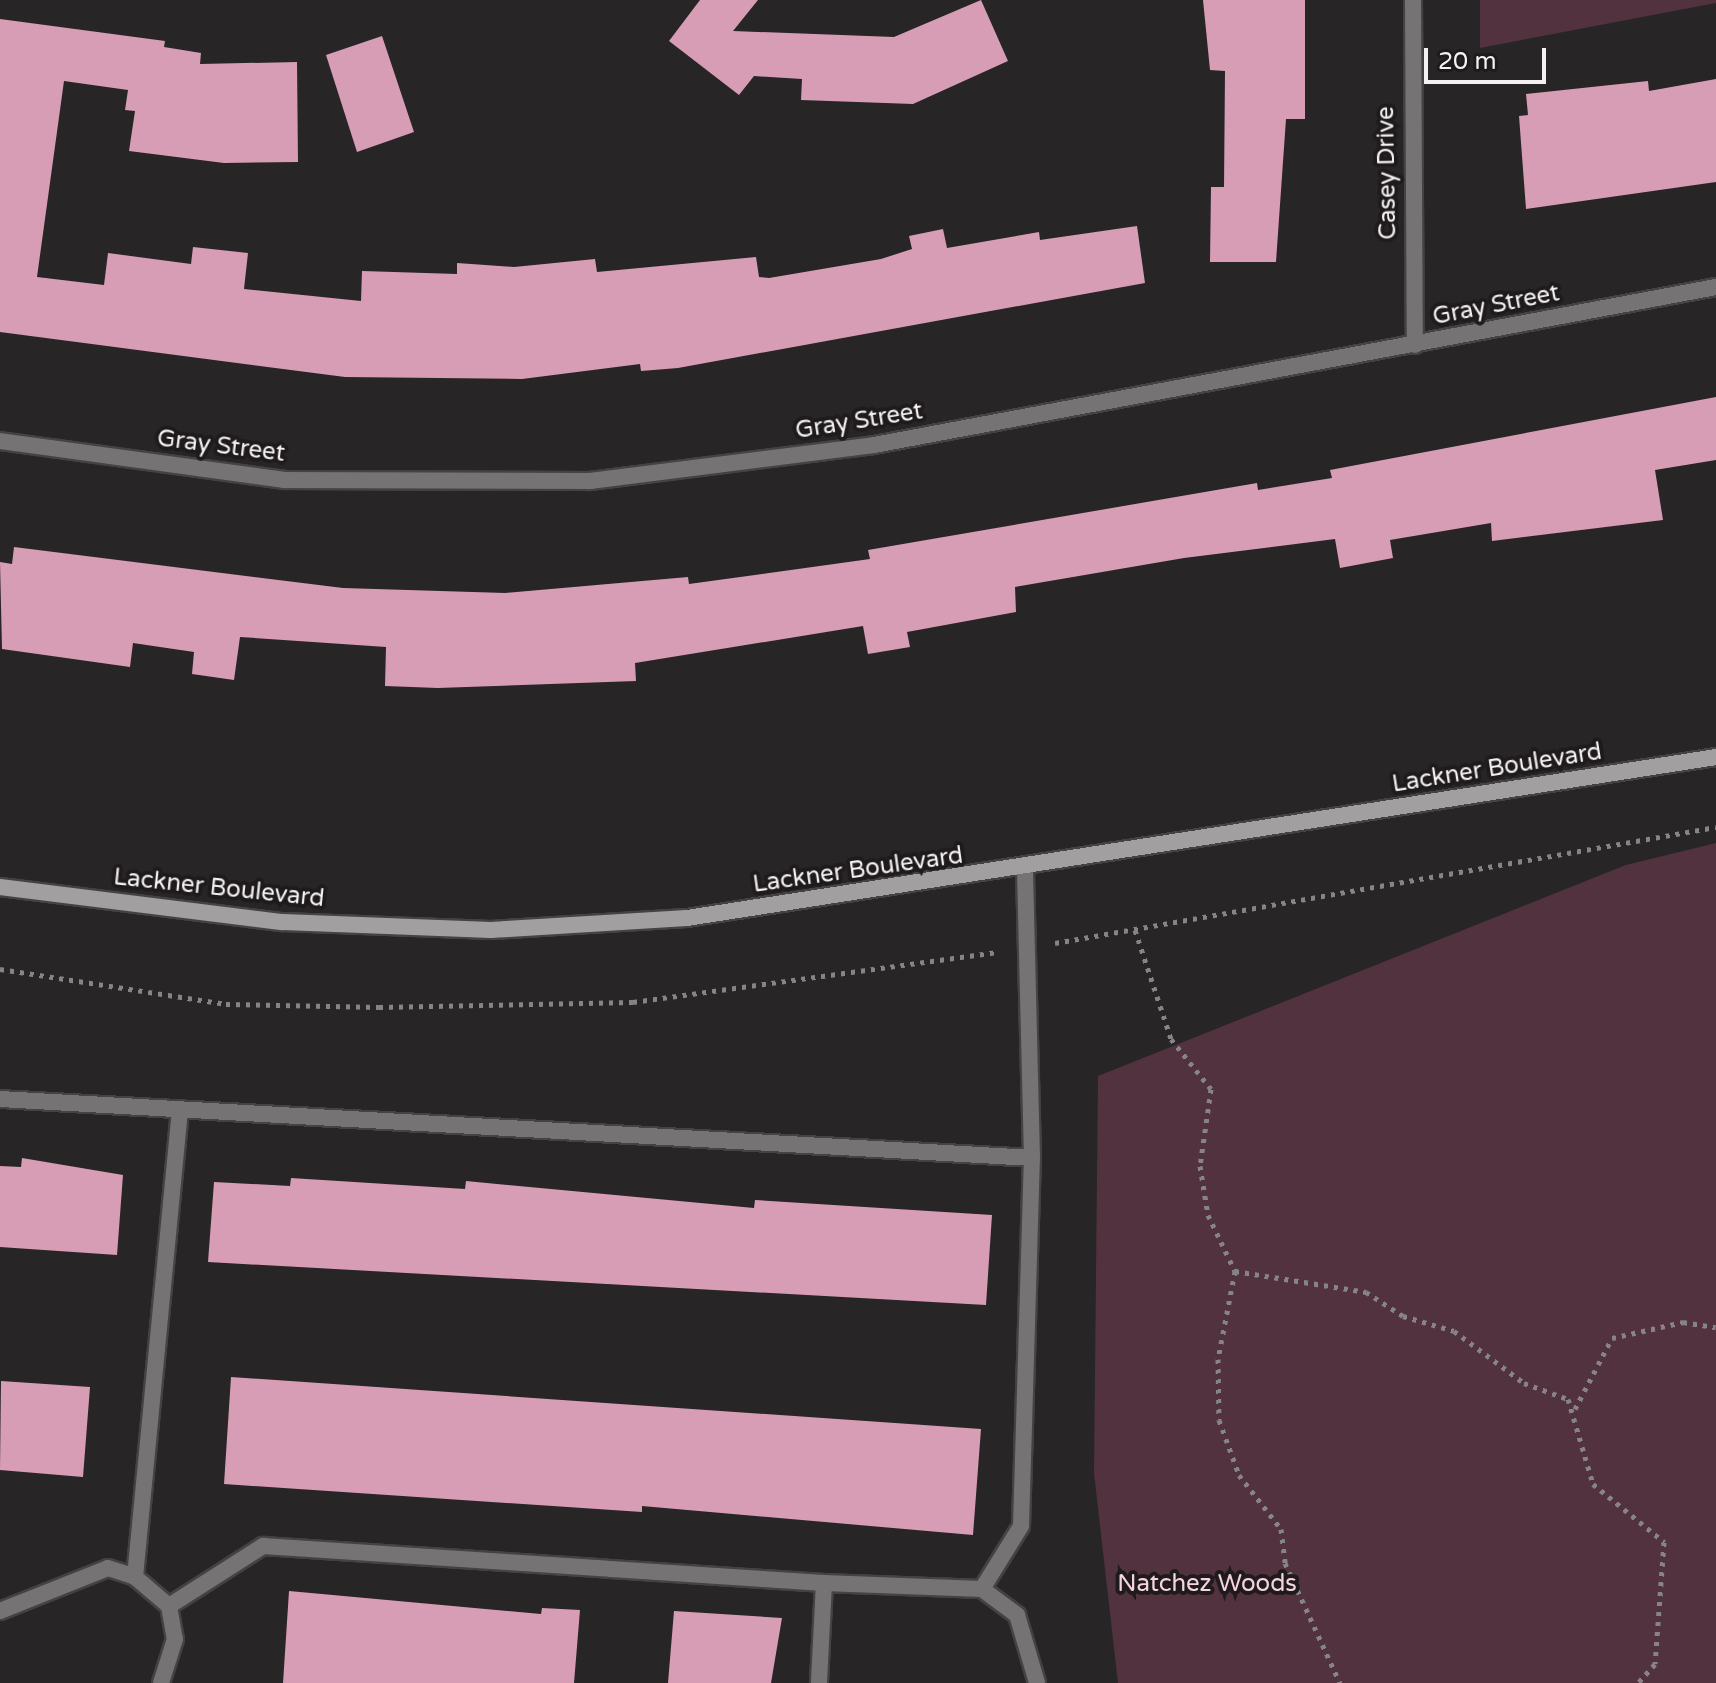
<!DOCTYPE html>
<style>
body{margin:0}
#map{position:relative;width:1716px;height:1683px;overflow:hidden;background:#282526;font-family:"Varela Round",sans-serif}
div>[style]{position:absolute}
.green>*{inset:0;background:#52323f}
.building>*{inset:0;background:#d79db4}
.path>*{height:5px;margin-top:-2.5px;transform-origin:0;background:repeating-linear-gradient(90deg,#878485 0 4px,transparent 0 10px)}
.roads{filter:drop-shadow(2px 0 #444243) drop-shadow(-2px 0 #444243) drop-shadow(0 2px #444243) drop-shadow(0 -2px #444243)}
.service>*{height:16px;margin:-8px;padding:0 8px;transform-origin:8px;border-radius:8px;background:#757374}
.minor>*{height:16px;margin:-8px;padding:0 8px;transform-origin:8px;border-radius:8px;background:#757374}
.secondary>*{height:16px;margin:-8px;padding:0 8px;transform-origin:8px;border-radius:8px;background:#a29fa0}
span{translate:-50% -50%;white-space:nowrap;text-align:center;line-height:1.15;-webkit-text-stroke:8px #1f1b1c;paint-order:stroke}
.street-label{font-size:24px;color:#f3f1f2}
.park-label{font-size:24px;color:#f6d3e0}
.scale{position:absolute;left:1424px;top:48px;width:122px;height:36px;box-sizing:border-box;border:4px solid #f3f1f2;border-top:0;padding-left:10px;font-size:24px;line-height:28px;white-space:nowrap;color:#f3f1f2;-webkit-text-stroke:6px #1f1b1c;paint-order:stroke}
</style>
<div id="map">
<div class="green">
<i style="clip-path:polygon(1480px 0,1716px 0,1716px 3px,1480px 48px)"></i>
<i style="clip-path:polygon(1716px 843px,1716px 1683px,1118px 1683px,1094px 1473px,1098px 1076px,1626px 865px)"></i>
</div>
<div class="building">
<i style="clip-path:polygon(700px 0,758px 0,733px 31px,894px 37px,981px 0,1008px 61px,913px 104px,801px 100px,802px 79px,754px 76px,739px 95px,669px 41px)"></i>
<i style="clip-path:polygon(1203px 0,1305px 0,1305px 119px,1286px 119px,1276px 262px,1210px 262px,1211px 187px,1224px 187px,1225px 71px,1210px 70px)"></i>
<i style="clip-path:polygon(0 19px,165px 41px,164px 47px,201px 53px,200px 64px,297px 62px,298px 162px,224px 163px,129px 151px,135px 111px,125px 110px,128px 90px,64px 81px,37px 277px,104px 285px,108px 253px,191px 264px,193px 247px,248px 253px,244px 289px,361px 301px,362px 271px,457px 274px,457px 263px,514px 267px,595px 259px,597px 272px,756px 257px,759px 277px,769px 278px,881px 259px,912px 249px,909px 236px,943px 229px,947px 248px,1039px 232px,1040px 240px,1137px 226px,1145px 283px,678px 368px,641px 371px,640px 364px,522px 379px,345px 377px,0 332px)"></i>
<i style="clip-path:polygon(382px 36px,414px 132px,357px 152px,326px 55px)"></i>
<i style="clip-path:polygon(1716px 79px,1716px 182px,1526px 209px,1519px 116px,1528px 115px,1526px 94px,1648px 81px,1649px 91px)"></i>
<i style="clip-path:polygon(1716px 397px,1716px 460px,1655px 470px,1663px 520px,1492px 541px,1491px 523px,1390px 540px,1393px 558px,1340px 568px,1335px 539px,1184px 558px,1015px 587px,1016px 612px,907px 632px,910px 647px,868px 654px,863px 626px,635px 663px,636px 681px,438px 688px,385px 686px,386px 647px,240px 637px,234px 680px,192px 674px,194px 652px,133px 643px,130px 667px,2px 649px,0 562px,12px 564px,14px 547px,343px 588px,505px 593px,688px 577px,689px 584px,870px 559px,868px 550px,1257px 483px,1258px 490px,1332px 478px,1330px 470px)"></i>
<i style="clip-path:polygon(22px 1158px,123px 1175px,117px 1255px,0 1247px,0 1166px,21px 1167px)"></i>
<i style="clip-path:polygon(291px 1178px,465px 1189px,466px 1181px,754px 1208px,755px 1200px,992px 1215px,986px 1305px,208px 1262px,214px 1182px,290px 1186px)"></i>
<i style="clip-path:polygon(231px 1377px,981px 1429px,973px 1535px,642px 1506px,642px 1512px,224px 1484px)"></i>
<i style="clip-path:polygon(1px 1381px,90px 1387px,83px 1477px,0 1470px)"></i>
<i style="clip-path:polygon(289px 1591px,541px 1614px,542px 1608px,580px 1610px,574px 1683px,283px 1683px)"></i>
<i style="clip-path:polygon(674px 1611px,782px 1618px,771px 1683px,668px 1683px)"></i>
</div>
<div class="path">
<i style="left:1135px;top:930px;width:115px;rotate:71.7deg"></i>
<i style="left:1171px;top:1039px;width:64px;rotate:51.3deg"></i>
<i style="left:1211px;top:1089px;width:78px;rotate:98.1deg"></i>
<i style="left:1200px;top:1166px;width:50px;rotate:80.7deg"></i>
<i style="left:1208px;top:1215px;width:62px;rotate:64.3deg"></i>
<i style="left:1235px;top:1271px;width:90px;rotate:100.9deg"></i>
<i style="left:1218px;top:1359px;width:61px;rotate:89.1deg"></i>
<i style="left:1219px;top:1420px;width:59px;rotate:70deg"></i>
<i style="left:1239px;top:1475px;width:68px;rotate:52.1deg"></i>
<i style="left:1281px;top:1529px;width:34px;rotate:83deg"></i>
<i style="left:1285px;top:1563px;width:132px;rotate:65.4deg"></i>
<i style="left:1055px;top:943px;width:671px;rotate:-9.95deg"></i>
<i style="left:0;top:969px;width:229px;rotate:8.8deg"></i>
<i style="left:226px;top:1004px;width:153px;rotate:1.1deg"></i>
<i style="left:379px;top:1007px;width:254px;rotate:-1.1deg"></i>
<i style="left:633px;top:1002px;width:368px;rotate:-7.8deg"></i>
<i style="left:1235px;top:1271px;width:133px;rotate:9.1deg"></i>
<i style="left:1366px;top:1292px;width:44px;rotate:33deg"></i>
<i style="left:1403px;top:1316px;width:53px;rotate:16.4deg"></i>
<i style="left:1454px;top:1331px;width:87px;rotate:36.6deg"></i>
<i style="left:1524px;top:1383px;width:47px;rotate:20deg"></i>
<i style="left:1568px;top:1399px;width:89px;rotate:73.6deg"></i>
<i style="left:1593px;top:1484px;width:92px;rotate:39.2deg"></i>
<i style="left:1664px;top:1542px;width:122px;rotate:94.2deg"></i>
<i style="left:1655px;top:1664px;width:25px;rotate:132deg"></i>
<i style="left:1575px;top:1409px;width:80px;rotate:-62.5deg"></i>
<i style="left:1612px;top:1338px;width:73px;rotate:-12.7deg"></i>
<i style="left:1683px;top:1322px;width:33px;rotate:9deg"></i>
</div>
<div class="roads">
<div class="service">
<i style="left:0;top:1099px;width:1034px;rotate:3.27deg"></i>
<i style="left:135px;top:1577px;width:470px;rotate:-84.5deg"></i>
<i style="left:824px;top:1583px;width:158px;rotate:2.2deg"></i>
<i style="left:982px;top:1589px;width:44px;rotate:36.6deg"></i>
<i style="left:1017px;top:1615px;width:71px;rotate:73.6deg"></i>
<i style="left:982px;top:1589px;width:74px;rotate:-58.2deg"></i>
<i style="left:1021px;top:1526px;width:368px;rotate:-88.3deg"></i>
<i style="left:1032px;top:1158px;width:289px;rotate:-91.4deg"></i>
<i style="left:169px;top:1606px;width:112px;rotate:-32.6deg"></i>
<i style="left:263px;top:1546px;width:562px;rotate:3.77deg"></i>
<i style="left:824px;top:1583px;width:100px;rotate:92.9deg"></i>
</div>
<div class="minor">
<i style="left:1413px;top:0;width:345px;rotate:89.7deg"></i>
<i style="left:0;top:441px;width:287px;rotate:7.8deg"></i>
<i style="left:284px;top:480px;width:306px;rotate:0.2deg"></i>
<i style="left:590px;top:481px;width:286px;rotate:-7.2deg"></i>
<i style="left:874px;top:445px;width:857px;rotate:-10.63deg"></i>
<i style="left:0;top:1611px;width:116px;rotate:-21.7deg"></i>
<i style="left:108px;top:1568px;width:28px;rotate:18deg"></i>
<i style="left:135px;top:1577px;width:45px;rotate:40.5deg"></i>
<i style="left:169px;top:1606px;width:34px;rotate:80deg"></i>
<i style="left:175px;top:1639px;width:46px;rotate:107.7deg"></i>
</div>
<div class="secondary">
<i style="left:0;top:887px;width:285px;rotate:7.1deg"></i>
<i style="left:283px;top:922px;width:208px;rotate:2.2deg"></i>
<i style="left:491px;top:930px;width:196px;rotate:-3.5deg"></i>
<i style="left:687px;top:918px;width:1042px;rotate:-8.89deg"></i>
</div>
</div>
<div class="street-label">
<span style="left:1387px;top:173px;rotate:-91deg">Casey Drive</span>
<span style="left:1496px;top:305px;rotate:-11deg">Gray Street</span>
<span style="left:859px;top:421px;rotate:-9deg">Gray Street</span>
<span style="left:221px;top:446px;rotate:7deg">Gray Street</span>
<span style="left:1497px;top:768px;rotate:-9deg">Lackner Boulevard</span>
<span style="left:858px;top:870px;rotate:-8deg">Lackner Boulevard</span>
<span style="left:219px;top:888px;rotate:6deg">Lackner Boulevard</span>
</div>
<div class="park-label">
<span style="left:1207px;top:1584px">Natchez Woods</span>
</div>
<div class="scale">20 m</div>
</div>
